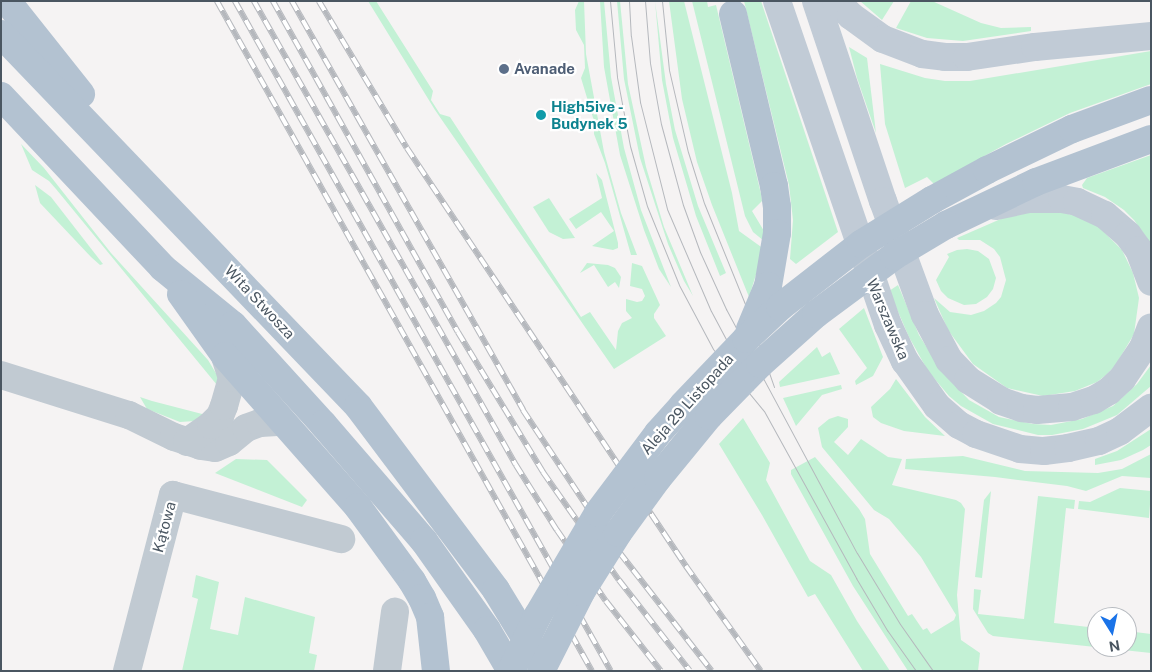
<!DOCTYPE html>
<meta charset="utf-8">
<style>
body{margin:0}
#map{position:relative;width:1152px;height:672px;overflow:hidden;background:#f5f3f3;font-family:"Public Sans",sans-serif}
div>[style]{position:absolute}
.green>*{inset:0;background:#c3f1d5}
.street>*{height:28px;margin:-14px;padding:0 14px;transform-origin:14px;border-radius:14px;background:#c1cad2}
.secondary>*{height:28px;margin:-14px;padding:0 14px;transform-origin:14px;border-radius:14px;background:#c1cbd6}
.primary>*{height:28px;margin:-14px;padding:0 14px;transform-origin:14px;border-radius:14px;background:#b3c2d1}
.tram>*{height:1px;margin:-0.5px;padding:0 0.5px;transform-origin:0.5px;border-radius:0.5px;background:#b5b8bd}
.rail>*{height:5.5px;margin-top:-2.75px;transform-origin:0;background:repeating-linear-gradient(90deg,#fff 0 11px,#b5b8bd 0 22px);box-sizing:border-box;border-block:1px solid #b5b8bd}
.primary-bridge>*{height:28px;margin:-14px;padding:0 14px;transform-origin:14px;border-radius:14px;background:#b3c2d1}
.dots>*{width:14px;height:14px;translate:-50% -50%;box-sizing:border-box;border:2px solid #fff;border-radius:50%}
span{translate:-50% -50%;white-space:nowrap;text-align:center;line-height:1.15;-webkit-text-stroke:4.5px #fff;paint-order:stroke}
.service-label{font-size:15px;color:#4e5e75;font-weight:700}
.left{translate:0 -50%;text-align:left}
.culture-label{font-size:15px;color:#0d838f;font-weight:700}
.street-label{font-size:15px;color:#4a5661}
.frame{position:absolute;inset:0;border:2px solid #4a5661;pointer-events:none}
.north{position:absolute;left:1087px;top:607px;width:50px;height:50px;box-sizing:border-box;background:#fff;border:1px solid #b7bbc0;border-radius:50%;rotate:170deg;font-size:14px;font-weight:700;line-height:20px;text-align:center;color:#4a5661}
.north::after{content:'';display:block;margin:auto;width:18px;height:22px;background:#1a73e8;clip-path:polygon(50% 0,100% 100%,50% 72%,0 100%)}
</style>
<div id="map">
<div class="green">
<i style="clip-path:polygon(368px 1px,376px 1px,433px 91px,431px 100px,440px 114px,450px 117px,581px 317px,590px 312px,616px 350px,618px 331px,622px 323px,632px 318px,626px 311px,626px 299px,637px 302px,642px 301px,645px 296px,642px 289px,630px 286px,632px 263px,642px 266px,660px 305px,654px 314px,654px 318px,666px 336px,614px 369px,435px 110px)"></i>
<i style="clip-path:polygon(579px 1px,584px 1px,586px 54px,604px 152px,621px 213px,637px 255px,631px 255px,605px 163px,594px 134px,594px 121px,581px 78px,585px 68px,584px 45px,576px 30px,575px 10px)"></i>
<i style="clip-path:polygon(600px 1px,604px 1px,611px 77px,624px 148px,641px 210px,671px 287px,659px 269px,644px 230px,620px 155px,604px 67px)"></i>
<i style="clip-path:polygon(617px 1px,620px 1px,628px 84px,646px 167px,664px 227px,693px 296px,684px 281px,668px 244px,640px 158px,624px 79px)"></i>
<i style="clip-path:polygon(655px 1px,666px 84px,675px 130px,698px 206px,726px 273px,720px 276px,696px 216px,673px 138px,662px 80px)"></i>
<i style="clip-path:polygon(669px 1px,684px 1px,732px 193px,739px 231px,764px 249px,749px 297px,712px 205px,697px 162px,682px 99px)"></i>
<i style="clip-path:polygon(692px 1px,707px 1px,708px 7px,716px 5px,761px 194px,762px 201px,752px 211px,764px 231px,764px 241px,753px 232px,745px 216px)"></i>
<i style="clip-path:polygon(744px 1px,761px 1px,838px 232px,796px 264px,790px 259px,793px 220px,789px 185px)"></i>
<i style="clip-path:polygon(860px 1px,894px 1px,882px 20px)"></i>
<i style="clip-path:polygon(911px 1px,932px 1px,981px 23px,1001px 28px,1031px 27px,1031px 31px,963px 41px,927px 38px,896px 28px)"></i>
<i style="clip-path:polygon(849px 47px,867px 58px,876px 133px,857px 78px)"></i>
<i style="clip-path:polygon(1151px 51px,1151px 84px,1070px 113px,1006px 144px,934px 184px,927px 177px,905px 188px,885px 124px,880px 64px,925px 78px,945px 81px,970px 81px)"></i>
<i style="clip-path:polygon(21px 144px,44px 168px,111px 253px,208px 360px,217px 375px,219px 381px,217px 385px,56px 189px,49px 181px,32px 170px)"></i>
<i style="clip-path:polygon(1151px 155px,1151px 244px,1134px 220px,1124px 210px,1105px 197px,1083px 188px,1082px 185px,1087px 178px)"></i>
<i style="clip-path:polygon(596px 173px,602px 180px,618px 243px,618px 248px,613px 250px,592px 246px,614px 231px,601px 212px,576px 229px,569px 219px,602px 198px)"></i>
<i style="clip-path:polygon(35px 185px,51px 197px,103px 264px,100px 265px,91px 257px,40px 203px)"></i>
<i style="clip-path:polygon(549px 198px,575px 238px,563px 239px,549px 232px,533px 207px)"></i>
<i style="clip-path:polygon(1034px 211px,1056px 211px,1076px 216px,1097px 225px,1122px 250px,1133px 273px,1139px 298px,1134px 334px,1115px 366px,1106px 375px,1097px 382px,1075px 391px,1043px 396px,1007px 388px,973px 364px,948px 330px,934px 298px,950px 312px,971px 315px,984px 311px,996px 303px,1001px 297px,1006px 280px,1000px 257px,994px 249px,980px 240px,959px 240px,957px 238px,1003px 218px)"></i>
<i style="clip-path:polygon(967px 249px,978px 251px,989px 259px,996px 278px,993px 289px,987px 297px,976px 304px,964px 305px,948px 298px,941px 291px,936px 280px,949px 257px,947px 254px,957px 250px)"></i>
<i style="clip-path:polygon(587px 263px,608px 265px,615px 268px,621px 277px,619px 288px,615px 282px,608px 287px,594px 265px,580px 273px)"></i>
<i style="clip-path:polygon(898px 285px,919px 335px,943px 373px,969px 400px,999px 417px,1033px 424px,1051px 425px,1082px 419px,1113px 406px,1137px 384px,1151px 365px,1151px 386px,1117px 415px,1083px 429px,1052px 435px,1038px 435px,993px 424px,961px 406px,949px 396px,928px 371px,909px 337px,889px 291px)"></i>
<i style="clip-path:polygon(864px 308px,883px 357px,873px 376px,856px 385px,855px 381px,867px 368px,839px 329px)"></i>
<i style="clip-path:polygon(817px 347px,822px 357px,830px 352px,840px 374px,780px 387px,779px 382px)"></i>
<i style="clip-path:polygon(896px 379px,925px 417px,945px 436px,904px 431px,881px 423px,873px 417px,871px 407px,890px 389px)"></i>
<i style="clip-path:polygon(841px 385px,842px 389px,822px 395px,796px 426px,783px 398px)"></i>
<i style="clip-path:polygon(140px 397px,152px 401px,206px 415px,195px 421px,180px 422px,147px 409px)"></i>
<i style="clip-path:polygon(838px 416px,848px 419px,848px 427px,834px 442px,848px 455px,861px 439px,888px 457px,902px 459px,892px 485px,956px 500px,961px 503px,965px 509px,957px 595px,961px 640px,980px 653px,978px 671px,908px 671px,853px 586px,791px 474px,791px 470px,815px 457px,859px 509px,865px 519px,870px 554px,908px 616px,912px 614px,923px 630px,927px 628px,931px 634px,954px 620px,956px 615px,921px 557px,889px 519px,874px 510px,822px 447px,818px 428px,829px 419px)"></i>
<i style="clip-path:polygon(743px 418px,770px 463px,766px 480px,810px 561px,831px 575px,857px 621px,890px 671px,863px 671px,815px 594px,808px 597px,762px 515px,719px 444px)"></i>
<i style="clip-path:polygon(1151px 429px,1151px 445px,1143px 450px,1121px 460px,1095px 465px,1095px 459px,1117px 451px)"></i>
<i style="clip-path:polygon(1151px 454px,1151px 478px,1122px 476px,1086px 491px,1067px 486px,995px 477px,905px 469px,906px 459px,963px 456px,1025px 471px,1098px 473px,1122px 469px)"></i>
<i style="clip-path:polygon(236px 459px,267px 460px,307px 500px,302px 507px,215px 473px)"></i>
<i style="clip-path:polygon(1120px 488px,1151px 491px,1149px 518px,1078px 509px,1079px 501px,1090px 502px)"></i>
<i style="clip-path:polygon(991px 491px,982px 578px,975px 577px,984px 500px)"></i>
<i style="clip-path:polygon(1038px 496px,1075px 500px,1074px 509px,1066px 508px,1054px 623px,1097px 628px,1097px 647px,1127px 647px,1127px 631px,1151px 634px,1151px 653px,993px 636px,988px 633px,973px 609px,974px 589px,981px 590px,978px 614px,1024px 619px)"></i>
<i style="clip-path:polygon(196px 575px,219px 582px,210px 629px,238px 635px,245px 597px,315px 617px,309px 653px,317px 655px,314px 671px,182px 671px,198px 599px,192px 597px)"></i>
</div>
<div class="street">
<i style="left:1px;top:375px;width:134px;rotate:17.4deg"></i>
<i style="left:129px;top:415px;width:50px;rotate:26.1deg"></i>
<i style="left:174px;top:437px;width:28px;rotate:18deg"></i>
<i style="left:201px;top:446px;width:14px;rotate:8deg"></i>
<i style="left:215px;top:448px;width:15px;rotate:-23deg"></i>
<i style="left:229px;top:442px;width:22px;rotate:-39deg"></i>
<i style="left:246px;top:428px;width:15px;rotate:-20deg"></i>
<i style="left:260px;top:423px;width:22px;rotate:-3deg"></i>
<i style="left:187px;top:442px;width:29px;rotate:-35deg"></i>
<i style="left:211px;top:425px;width:13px;rotate:-45deg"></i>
<i style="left:220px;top:416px;width:11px;rotate:-68deg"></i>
<i style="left:224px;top:406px;width:29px;rotate:-74deg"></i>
<i style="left:232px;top:378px;width:23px;rotate:-108deg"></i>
<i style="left:127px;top:671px;width:182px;rotate:-75.4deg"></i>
<i style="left:173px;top:495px;width:174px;rotate:14.7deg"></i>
<i style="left:387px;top:671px;width:60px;rotate:-82.3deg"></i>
</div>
<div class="secondary">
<i style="left:777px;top:1px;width:342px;rotate:71.1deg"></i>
<i style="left:888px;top:325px;width:40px;rotate:65deg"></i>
<i style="left:905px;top:361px;width:55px;rotate:54.6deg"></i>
<i style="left:937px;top:406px;width:29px;rotate:41deg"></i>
<i style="left:959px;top:425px;width:19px;rotate:28deg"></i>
<i style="left:976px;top:434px;width:46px;rotate:18.8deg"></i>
<i style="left:1020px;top:449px;width:24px;rotate:5deg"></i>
<i style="left:1044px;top:451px;width:24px;rotate:-7deg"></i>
<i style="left:1068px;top:448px;width:32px;rotate:-13deg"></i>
<i style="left:1099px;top:441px;width:23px;rotate:-25deg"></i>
<i style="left:1120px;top:431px;width:39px;rotate:-37deg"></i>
<i style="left:816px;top:1px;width:211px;rotate:71.5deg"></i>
<i style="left:883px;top:201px;width:121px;rotate:69.8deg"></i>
<i style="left:925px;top:315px;width:51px;rotate:61.9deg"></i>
<i style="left:949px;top:360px;width:28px;rotate:46deg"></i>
<i style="left:968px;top:380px;width:39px;rotate:32deg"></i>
<i style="left:1001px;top:401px;width:21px;rotate:19deg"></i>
<i style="left:1021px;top:408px;width:16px;rotate:7deg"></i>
<i style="left:1037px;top:410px;width:35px;rotate:-5deg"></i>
<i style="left:1072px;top:407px;width:23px;rotate:-18deg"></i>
<i style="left:1094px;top:400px;width:17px;rotate:-31deg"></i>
<i style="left:1109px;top:391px;width:18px;rotate:-43deg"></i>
<i style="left:1122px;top:379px;width:37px;rotate:-56deg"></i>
<i style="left:1143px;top:348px;width:22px;rotate:-69deg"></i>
<i style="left:836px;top:1px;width:21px;rotate:45deg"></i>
<i style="left:851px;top:16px;width:39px;rotate:36deg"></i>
<i style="left:883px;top:39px;width:42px;rotate:21deg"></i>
<i style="left:922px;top:54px;width:23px;rotate:7deg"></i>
<i style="left:945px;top:57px;width:22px"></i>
<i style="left:967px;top:57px;width:69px;rotate:-8.4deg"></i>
<i style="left:1035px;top:47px;width:117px;rotate:-5.4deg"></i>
<i style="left:996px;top:206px;width:33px;rotate:-12deg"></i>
<i style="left:1028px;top:199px;width:34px"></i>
<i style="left:1062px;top:199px;width:15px;rotate:11deg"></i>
<i style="left:1077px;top:202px;width:31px;rotate:25deg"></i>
<i style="left:1105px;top:215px;width:30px;rotate:41deg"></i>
<i style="left:1128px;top:235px;width:19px;rotate:54deg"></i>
<i style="left:1139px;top:250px;width:34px;rotate:69deg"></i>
</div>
<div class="primary">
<i style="left:7px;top:1px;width:119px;rotate:51.5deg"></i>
<i style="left:1px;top:34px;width:516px;rotate:46.18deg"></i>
<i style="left:358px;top:406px;width:230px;rotate:53.1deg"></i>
<i style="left:496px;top:590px;width:79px;rotate:58.5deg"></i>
<i style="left:1px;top:96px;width:236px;rotate:46.7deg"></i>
<i style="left:163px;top:268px;width:90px;rotate:39.2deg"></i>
<i style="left:233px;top:325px;width:134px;rotate:47.7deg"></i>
<i style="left:323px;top:424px;width:155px;rotate:49.2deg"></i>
<i style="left:424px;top:541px;width:109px;rotate:54.7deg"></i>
<i style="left:487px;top:630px;width:48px;rotate:59.7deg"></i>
<i style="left:932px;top:200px;width:63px;rotate:-28.6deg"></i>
<i style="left:987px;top:170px;width:94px;rotate:-25.8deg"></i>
<i style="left:1072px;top:129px;width:84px;rotate:-20.2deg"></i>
<i style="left:946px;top:225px;width:100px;rotate:-25.5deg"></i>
<i style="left:1036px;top:182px;width:123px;rotate:-20.5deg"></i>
<i style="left:181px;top:294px;width:76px;rotate:54.6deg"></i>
<i style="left:225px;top:356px;width:201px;rotate:48.6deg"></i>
<i style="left:358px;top:507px;width:92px;rotate:53.9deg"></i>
<i style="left:412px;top:581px;width:20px;rotate:60deg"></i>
<i style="left:422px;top:598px;width:21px;rotate:67deg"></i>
<i style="left:430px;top:617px;width:54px;rotate:83.7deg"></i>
</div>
<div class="tram">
<i style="left:610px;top:1px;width:76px;rotate:84.7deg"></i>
<i style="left:617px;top:77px;width:70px;rotate:79.3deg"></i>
<i style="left:630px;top:146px;width:62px;rotate:74.2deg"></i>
<i style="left:647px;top:206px;width:85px;rotate:67.9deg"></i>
<i style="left:679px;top:285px;width:72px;rotate:62deg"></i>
<i style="left:713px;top:349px;width:80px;rotate:50.6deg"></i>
<i style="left:764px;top:411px;width:191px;rotate:61.1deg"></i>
<i style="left:856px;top:578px;width:61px;rotate:59.2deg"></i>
<i style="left:887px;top:630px;width:50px;rotate:54.7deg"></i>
<i style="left:629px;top:1px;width:35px;rotate:87deg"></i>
<i style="left:631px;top:36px;width:67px;rotate:82.2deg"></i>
<i style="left:640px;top:102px;width:110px;rotate:75.8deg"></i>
<i style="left:667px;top:209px;width:111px;rotate:66.7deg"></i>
<i style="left:711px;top:311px;width:89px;rotate:62deg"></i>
<i style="left:645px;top:1px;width:62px;rotate:85.4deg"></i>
<i style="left:650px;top:63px;width:62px;rotate:79.8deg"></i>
<i style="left:661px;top:124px;width:84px;rotate:74.8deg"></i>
<i style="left:683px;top:205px;width:50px;rotate:70.1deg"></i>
<i style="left:700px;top:252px;width:63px;rotate:65.5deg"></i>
<i style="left:726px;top:309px;width:277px;rotate:61.8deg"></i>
<i style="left:857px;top:553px;width:83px;rotate:58.8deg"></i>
<i style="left:900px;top:624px;width:57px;rotate:54.9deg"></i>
<i style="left:662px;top:1px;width:69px;rotate:84.2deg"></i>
<i style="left:669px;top:70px;width:84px;rotate:77deg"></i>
<i style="left:688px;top:152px;width:53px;rotate:72.6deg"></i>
<i style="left:704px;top:203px;width:109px;rotate:67.9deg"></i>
<i style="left:745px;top:304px;width:88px;rotate:70.7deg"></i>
</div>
<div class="rail">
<i style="left:217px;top:1px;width:768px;rotate:60.76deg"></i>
<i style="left:235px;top:1px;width:768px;rotate:60.7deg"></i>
<i style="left:254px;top:1px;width:533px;rotate:60.55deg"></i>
<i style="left:516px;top:465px;width:77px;rotate:57.8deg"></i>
<i style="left:557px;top:530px;width:86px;rotate:55.4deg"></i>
<i style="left:606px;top:601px;width:89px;rotate:51.8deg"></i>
<i style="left:273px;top:1px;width:379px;rotate:60.8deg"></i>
<i style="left:458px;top:332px;width:164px;rotate:58.7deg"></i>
<i style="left:543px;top:472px;width:132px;rotate:54.9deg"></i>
<i style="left:619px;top:580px;width:115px;rotate:52deg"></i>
<i style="left:292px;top:1px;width:470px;rotate:60.5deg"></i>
<i style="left:523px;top:410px;width:150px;rotate:56.4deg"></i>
<i style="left:606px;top:535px;width:172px;rotate:52.1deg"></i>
<i style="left:319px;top:1px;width:171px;rotate:59.1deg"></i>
<i style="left:407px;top:148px;width:503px;rotate:56.28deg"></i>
<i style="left:686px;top:566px;width:129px;rotate:54.5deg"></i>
</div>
<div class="primary-bridge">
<i style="left:733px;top:14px;width:177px;rotate:76.6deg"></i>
<i style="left:774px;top:186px;width:21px;rotate:82deg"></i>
<i style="left:777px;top:207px;width:26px;rotate:90deg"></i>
<i style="left:777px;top:233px;width:54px;rotate:99.6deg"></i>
<i style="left:768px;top:286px;width:47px;rotate:112.7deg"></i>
<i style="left:511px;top:671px;width:62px;rotate:-64.3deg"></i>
<i style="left:538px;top:615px;width:118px;rotate:-59.5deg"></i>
<i style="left:598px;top:513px;width:100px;rotate:-53.1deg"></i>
<i style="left:658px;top:433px;width:38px;rotate:-48deg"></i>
<i style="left:683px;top:405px;width:91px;rotate:-46.3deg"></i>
<i style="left:746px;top:339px;width:47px;rotate:-43.3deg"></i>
<i style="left:780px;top:307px;width:103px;rotate:-37.9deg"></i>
<i style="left:861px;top:244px;width:84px;rotate:-31.8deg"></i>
<i style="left:541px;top:671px;width:89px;rotate:-63.1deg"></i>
<i style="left:581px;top:592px;width:70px;rotate:-57.9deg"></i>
<i style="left:618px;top:533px;width:68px;rotate:-54deg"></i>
<i style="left:658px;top:478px;width:80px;rotate:-50.6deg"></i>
<i style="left:709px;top:416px;width:73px;rotate:-45.6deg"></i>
<i style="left:760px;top:364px;width:75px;rotate:-41.8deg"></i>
<i style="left:816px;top:314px;width:97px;rotate:-36.6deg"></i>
<i style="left:894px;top:256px;width:61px;rotate:-30.8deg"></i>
</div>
<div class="dots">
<i style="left:504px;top:69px;background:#5c6f8a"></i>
<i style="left:541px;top:115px;background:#0f9aa8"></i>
</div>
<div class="service-label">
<span class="left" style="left:514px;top:69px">Avanade</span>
</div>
<div class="culture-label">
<span class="left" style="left:551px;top:115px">High5ive -<br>Budynek 5</span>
</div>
<div class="street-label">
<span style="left:260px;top:302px;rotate:47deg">Wita Stwosza</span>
<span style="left:888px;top:319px;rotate:67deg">Warszawska</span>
<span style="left:687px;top:404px;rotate:-48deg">Aleja 29 Listopada</span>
<span style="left:164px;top:527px;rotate:-75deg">Kątowa</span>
</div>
<div class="frame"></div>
<div class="north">N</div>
</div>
